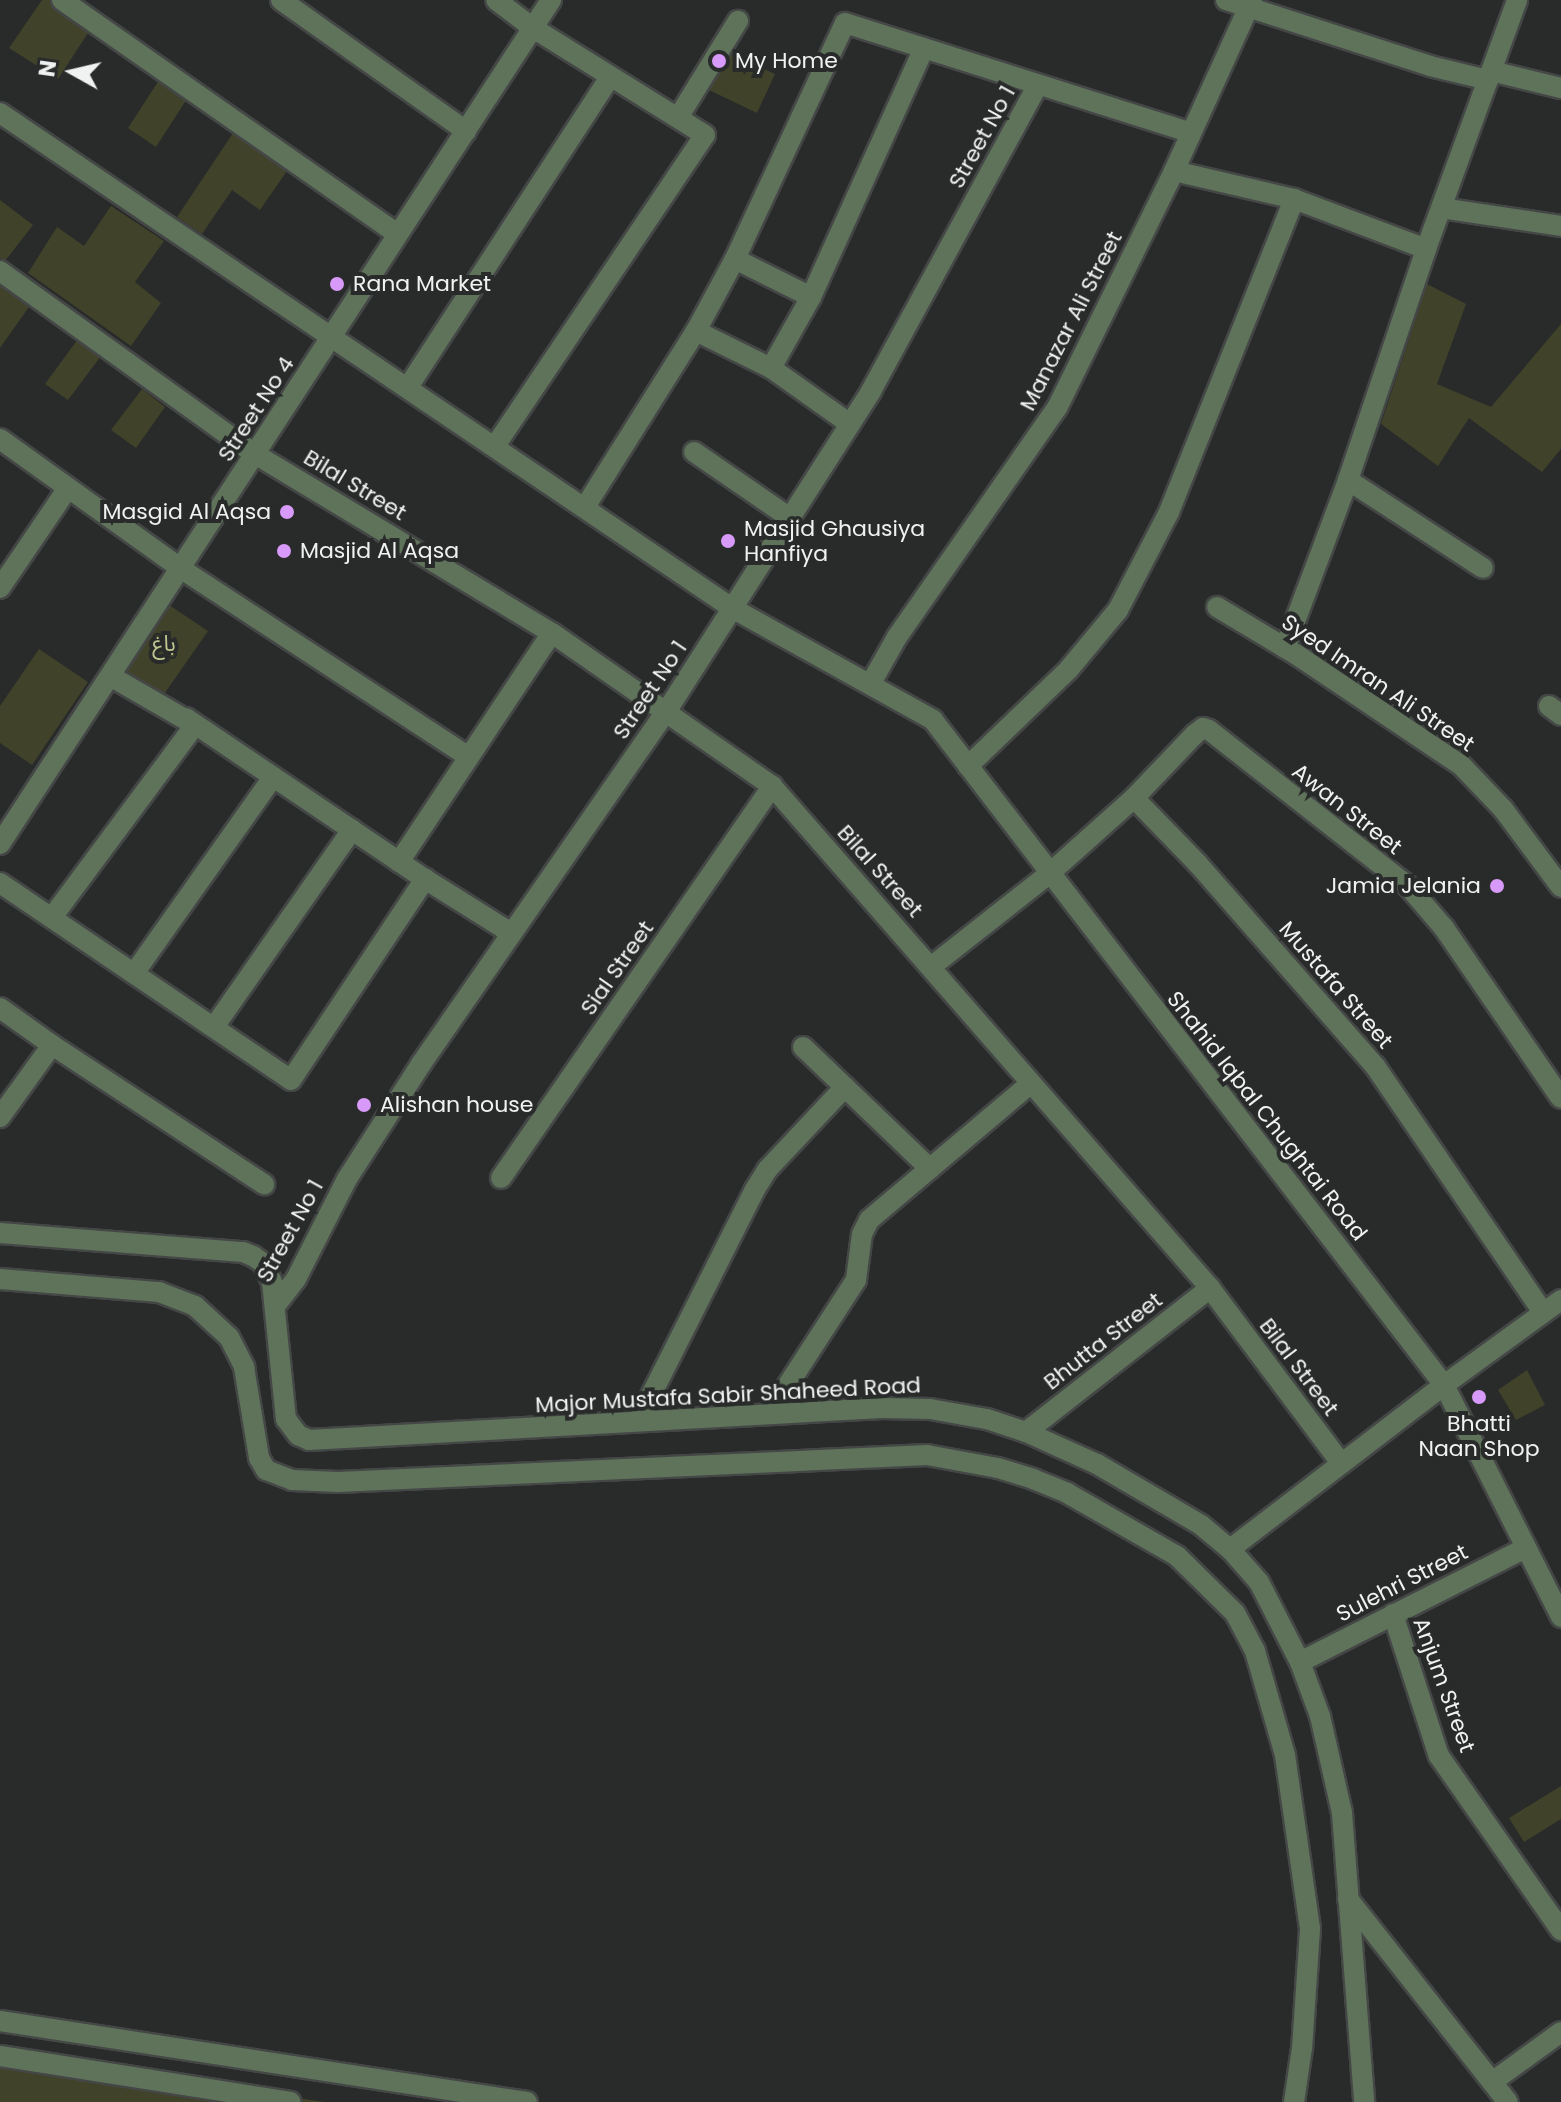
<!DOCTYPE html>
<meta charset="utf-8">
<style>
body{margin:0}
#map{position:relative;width:1561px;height:2102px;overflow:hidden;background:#282b2a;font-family:Poppins,"Noto Sans Arabic",sans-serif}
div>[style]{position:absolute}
.green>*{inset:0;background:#404229}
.roads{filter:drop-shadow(2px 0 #444746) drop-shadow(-2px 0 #444746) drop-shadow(0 2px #444746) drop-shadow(0 -2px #444746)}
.minor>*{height:20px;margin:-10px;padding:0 10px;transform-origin:10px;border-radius:10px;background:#5f735b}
.dots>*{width:22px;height:22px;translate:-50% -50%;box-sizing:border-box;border:4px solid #282b2a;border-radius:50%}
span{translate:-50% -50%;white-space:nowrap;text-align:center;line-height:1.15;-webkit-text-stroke:8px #282b2a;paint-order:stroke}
.poi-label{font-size:22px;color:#f0f2f1}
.left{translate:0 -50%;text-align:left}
.right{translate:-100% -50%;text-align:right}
.street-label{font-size:22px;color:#f0f2f1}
.park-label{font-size:22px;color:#c0c58f}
.north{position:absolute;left:32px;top:32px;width:80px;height:80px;-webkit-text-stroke:6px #282b2a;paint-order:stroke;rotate:278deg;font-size:22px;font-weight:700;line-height:32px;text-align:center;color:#f0f2f1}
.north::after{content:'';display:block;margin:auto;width:28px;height:36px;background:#f0f2f1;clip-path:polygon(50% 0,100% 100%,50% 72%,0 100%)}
</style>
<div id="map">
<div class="green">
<i style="clip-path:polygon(42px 0,51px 0,92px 27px,58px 79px,9px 48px)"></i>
<i style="clip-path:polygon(728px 52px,775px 74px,757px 113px,709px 90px)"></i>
<i style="clip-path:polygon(161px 77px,190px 94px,156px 147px,128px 128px)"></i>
<i style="clip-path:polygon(235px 130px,289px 168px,260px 210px,232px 190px,202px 234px,177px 217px)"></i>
<i style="clip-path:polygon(0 200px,33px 225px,5px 261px,0 258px)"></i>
<i style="clip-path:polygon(111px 206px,164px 241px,135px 282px,161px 303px,131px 346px,28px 273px,57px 227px,84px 246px)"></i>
<i style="clip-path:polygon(1427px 284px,1466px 304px,1437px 384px,1491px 407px,1561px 324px,1561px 449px,1542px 472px,1469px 418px,1438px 466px,1381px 424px)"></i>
<i style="clip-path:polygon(0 286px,29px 307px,0 348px)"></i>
<i style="clip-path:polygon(78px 339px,101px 356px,68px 400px,45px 384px)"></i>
<i style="clip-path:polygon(142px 389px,165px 407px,136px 448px,111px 430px)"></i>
<i style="clip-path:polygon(160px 599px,208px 631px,160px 700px,110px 676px)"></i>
<i style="clip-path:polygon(39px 649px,88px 682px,32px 765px,0 743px,0 706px)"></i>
<i style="clip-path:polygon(1527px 1370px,1545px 1405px,1516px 1420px,1498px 1390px)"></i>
<i style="clip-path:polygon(1561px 1786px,1561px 1819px,1524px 1842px,1509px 1818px)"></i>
<i style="clip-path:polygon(0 2051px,324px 2102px,0 2102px)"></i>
</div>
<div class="roads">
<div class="minor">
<i style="left:62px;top:0;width:409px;rotate:34.9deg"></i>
<i style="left:281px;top:0;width:227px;rotate:35.3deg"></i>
<i style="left:1226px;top:0;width:214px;rotate:17.9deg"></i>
<i style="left:1430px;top:66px;width:60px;rotate:13.6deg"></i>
<i style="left:1491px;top:71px;width:72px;rotate:13.7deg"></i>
<i style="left:0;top:113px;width:884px;rotate:34.07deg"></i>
<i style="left:732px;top:608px;width:230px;rotate:29.1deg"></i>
<i style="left:933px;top:720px;width:839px;rotate:52.46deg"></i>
<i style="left:1444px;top:1385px;width:270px;rotate:142.5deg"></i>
<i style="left:679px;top:116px;width:112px;rotate:-58.2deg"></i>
<i style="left:1174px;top:171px;width:123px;rotate:13.1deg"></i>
<i style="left:1294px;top:199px;width:141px;rotate:20.7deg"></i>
<i style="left:1426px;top:249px;width:265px;rotate:-69.9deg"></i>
<i style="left:1441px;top:208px;width:121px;rotate:8.5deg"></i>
<i style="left:735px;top:259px;width:85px;rotate:26.6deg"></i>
<i style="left:0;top:271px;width:314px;rotate:35.7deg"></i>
<i style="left:255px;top:454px;width:347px;rotate:31.1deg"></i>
<i style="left:552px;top:633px;width:268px;rotate:34.8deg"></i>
<i style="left:772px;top:786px;width:666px;rotate:48.89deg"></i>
<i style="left:1210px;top:1288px;width:219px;rotate:53.2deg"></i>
<i style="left:696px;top:331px;width:84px;rotate:26.3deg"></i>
<i style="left:408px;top:387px;width:370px;rotate:-56.9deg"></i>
<i style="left:850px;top:424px;width:97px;rotate:-144.7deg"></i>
<i style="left:771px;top:368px;width:81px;rotate:-60.6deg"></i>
<i style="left:811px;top:297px;width:273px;rotate:-65.6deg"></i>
<i style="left:0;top:439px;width:221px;rotate:35.6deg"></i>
<i style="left:180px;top:568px;width:345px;rotate:33.2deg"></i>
<i style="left:495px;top:446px;width:375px;rotate:-56deg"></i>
<i style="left:705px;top:135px;width:203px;rotate:-148.1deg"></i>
<i style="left:533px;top:28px;width:46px;rotate:-142.9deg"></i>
<i style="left:694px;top:452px;width:116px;rotate:34.5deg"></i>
<i style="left:1348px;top:480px;width:161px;rotate:33.1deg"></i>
<i style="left:585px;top:507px;width:208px;rotate:-57.8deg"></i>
<i style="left:696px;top:331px;width:82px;rotate:-61.6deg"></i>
<i style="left:735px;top:259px;width:260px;rotate:-65deg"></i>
<i style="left:845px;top:23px;width:363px;rotate:17.6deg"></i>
<i style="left:0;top:588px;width:121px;rotate:-55.8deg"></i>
<i style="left:1217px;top:607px;width:93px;rotate:31deg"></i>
<i style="left:1297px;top:655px;width:197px;rotate:33.9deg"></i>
<i style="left:1461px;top:765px;width:61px;rotate:46.3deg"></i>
<i style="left:1503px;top:809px;width:97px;rotate:53.4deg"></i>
<i style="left:1285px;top:648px;width:179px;rotate:-69.4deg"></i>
<i style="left:1348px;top:480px;width:244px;rotate:-71.3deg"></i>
<i style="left:871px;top:683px;width:53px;rotate:-60.5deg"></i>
<i style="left:897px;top:637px;width:279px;rotate:-55.1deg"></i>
<i style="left:1057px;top:408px;width:264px;rotate:-63.7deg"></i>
<i style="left:1174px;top:171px;width:188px;rotate:-65.5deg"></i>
<i style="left:1549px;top:706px;width:15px;rotate:37deg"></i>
<i style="left:186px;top:718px;width:288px;rotate:34deg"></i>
<i style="left:968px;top:766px;width:140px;rotate:-43.8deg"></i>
<i style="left:1069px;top:669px;width:77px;rotate:-50.3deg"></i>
<i style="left:1118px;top:610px;width:110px;rotate:-62.5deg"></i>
<i style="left:1169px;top:512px;width:337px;rotate:-68.2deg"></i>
<i style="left:1134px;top:798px;width:88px;rotate:-46.4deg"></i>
<i style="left:1195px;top:734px;width:10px;rotate:-37deg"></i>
<i style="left:1203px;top:728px;width:6px;rotate:18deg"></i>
<i style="left:1209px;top:730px;width:253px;rotate:38.1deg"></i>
<i style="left:1408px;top:886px;width:55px;rotate:49.4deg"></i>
<i style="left:1444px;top:928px;width:206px;rotate:55.5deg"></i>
<i style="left:0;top:844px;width:1008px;rotate:-56.86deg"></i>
<i style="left:399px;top:862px;width:275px;rotate:-56.3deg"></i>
<i style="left:0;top:883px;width:351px;rotate:34.1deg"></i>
<i style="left:291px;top:1080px;width:242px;rotate:-56.3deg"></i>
<i style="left:425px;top:879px;width:102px;rotate:32.1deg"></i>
<i style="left:53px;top:916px;width:238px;rotate:-53.4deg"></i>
<i style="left:195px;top:725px;width:98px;rotate:-150deg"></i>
<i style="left:932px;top:966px;width:150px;rotate:-38.2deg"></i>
<i style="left:1050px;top:873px;width:113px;rotate:-41.8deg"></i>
<i style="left:1134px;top:798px;width:92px;rotate:45.9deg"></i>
<i style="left:1198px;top:864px;width:269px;rotate:48.8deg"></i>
<i style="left:1375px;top:1066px;width:298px;rotate:55.7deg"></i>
<i style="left:135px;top:972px;width:239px;rotate:-54.7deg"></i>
<i style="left:0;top:1008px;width:64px;rotate:35.4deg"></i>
<i style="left:52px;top:1045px;width:89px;rotate:125.8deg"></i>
<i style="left:214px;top:1027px;width:241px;rotate:-55deg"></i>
<i style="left:52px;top:1045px;width:254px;rotate:33.3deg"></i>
<i style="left:803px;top:1047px;width:176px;rotate:43.8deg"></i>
<i style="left:501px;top:1178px;width:477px;rotate:-55.3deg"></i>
<i style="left:0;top:1233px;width:244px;rotate:4.5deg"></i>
<i style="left:243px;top:1252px;width:11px;rotate:22deg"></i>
<i style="left:253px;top:1256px;width:12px;rotate:35deg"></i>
<i style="left:263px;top:1263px;width:21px;rotate:65deg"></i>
<i style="left:272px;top:1282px;width:138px;rotate:84.2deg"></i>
<i style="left:286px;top:1419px;width:20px;rotate:53deg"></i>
<i style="left:298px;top:1435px;width:12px;rotate:24deg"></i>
<i style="left:309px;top:1440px;width:574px;rotate:-3.2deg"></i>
<i style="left:882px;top:1408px;width:48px;rotate:1.2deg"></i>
<i style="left:930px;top:1409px;width:58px;rotate:10deg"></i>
<i style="left:987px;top:1419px;width:41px;rotate:18.4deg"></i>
<i style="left:1026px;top:1432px;width:78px;rotate:24.3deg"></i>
<i style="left:1097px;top:1464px;width:121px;rotate:30.4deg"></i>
<i style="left:1201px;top:1525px;width:38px;rotate:40deg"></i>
<i style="left:1230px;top:1549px;width:44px;rotate:48.7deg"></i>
<i style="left:1259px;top:1582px;width:90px;rotate:62.9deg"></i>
<i style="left:1300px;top:1662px;width:58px;rotate:69.7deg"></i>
<i style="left:1320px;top:1716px;width:99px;rotate:77.2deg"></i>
<i style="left:1342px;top:1813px;width:290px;rotate:85.6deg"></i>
<i style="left:0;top:1279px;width:160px;rotate:4.7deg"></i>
<i style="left:159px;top:1292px;width:39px;rotate:21deg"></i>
<i style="left:195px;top:1306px;width:46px;rotate:42.4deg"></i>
<i style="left:229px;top:1337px;width:34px;rotate:63deg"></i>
<i style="left:244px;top:1367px;width:92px;rotate:80.6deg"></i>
<i style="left:259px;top:1458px;width:14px;rotate:60deg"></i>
<i style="left:266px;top:1470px;width:28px;rotate:21deg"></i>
<i style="left:292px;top:1480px;width:46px;rotate:2.5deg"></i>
<i style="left:338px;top:1482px;width:590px;rotate:-2.62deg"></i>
<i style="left:927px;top:1455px;width:72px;rotate:10.4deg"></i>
<i style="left:998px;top:1468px;width:37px;rotate:17deg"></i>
<i style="left:1033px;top:1479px;width:37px;rotate:22deg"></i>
<i style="left:1067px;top:1493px;width:127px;rotate:29.8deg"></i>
<i style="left:1177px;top:1556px;width:81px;rotate:44.5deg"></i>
<i style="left:1235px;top:1613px;width:43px;rotate:62.2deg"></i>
<i style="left:1255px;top:1651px;width:108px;rotate:73.9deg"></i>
<i style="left:1285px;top:1755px;width:176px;rotate:81.8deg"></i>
<i style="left:1310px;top:1929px;width:119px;rotate:93.8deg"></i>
<i style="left:1302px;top:2048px;width:55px;rotate:98.4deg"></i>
<i style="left:1561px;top:1300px;width:145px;rotate:144deg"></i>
<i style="left:1444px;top:1385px;width:260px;rotate:63.2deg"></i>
<i style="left:275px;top:1306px;width:34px;rotate:-52deg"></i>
<i style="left:296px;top:1279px;width:112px;rotate:-63deg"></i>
<i style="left:347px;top:1179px;width:137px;rotate:-57.2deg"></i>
<i style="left:421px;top:1064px;width:429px;rotate:-55.2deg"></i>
<i style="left:666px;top:712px;width:381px;rotate:-57.4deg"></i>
<i style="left:871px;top:391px;width:349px;rotate:-61.4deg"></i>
<i style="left:769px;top:1414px;width:160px;rotate:-57deg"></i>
<i style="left:856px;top:1280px;width:46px;rotate:-82.6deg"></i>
<i style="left:862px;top:1234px;width:16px;rotate:-63deg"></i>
<i style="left:869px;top:1220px;width:211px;rotate:-40.2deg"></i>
<i style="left:638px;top:1421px;width:258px;rotate:-63.2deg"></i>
<i style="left:754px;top:1191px;width:25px;rotate:-58deg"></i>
<i style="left:767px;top:1170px;width:114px;rotate:-46.8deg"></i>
<i style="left:1026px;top:1432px;width:234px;rotate:-38deg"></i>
<i style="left:1393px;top:1614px;width:149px;rotate:72.1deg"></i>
<i style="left:1439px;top:1756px;width:213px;rotate:55deg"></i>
<i style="left:1300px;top:1662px;width:253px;rotate:-26.8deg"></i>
<i style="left:1348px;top:1899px;width:258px;rotate:51.8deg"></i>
<i style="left:0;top:2021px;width:533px;rotate:8.74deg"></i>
<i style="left:0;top:2056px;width:294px;rotate:9deg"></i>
<i style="left:1492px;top:2082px;width:85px;rotate:-35.9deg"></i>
</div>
</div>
<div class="dots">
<i style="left:719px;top:61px;background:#d89af8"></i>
<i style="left:337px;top:284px;background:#d89af8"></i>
<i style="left:287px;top:512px;background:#d89af8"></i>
<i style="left:728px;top:541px;background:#d89af8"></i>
<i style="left:284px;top:551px;background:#d89af8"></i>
<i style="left:1497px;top:886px;background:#d89af8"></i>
<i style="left:364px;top:1105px;background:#d89af8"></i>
<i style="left:1479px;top:1397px;background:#d89af8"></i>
</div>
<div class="poi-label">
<span class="left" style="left:735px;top:61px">My Home</span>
<span class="left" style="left:353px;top:284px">Rana Market</span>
<span class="right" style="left:271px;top:512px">Masgid Al Aqsa</span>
<span class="left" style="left:744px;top:541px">Masjid Ghausiya<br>Hanfiya</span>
<span class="left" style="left:300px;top:551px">Masjid Al Aqsa</span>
<span class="right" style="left:1481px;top:886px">Jamia Jelania</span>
<span class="left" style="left:380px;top:1105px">Alishan house</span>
<span style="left:1479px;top:1436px">Bhatti<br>Naan Shop</span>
</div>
<div class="street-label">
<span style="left:982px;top:137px;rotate:-61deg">Street No 1</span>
<span style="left:1071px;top:321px;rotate:-63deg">Manazar Ali Street</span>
<span style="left:256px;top:409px;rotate:-57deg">Street No 4</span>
<span style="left:355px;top:485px;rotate:31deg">Bilal Street</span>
<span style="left:1378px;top:683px;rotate:34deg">Syed Imran Ali Street</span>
<span style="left:650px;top:690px;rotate:-56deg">Street No 1</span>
<span style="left:1347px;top:809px;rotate:38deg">Awan Street</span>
<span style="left:880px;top:871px;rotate:48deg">Bilal Street</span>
<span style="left:617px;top:968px;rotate:-55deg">Sial Street</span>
<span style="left:1336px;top:985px;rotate:49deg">Mustafa Street</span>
<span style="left:1267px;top:1116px;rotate:52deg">Shahid Iqbal Chughtai Road</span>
<span style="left:290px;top:1231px;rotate:-61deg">Street No 1</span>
<span style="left:1103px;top:1341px;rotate:-38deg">Bhutta Street</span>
<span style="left:1299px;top:1367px;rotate:53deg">Bilal Street</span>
<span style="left:728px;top:1395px;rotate:-3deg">Major Mustafa Sabir Shaheed Road</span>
<span style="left:1402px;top:1583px;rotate:-27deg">Sulehri Street</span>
<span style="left:1444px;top:1685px;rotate:70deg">Anjum Street</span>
</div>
<div class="park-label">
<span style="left:164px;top:644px">باغ</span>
</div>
<div class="north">N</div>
</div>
